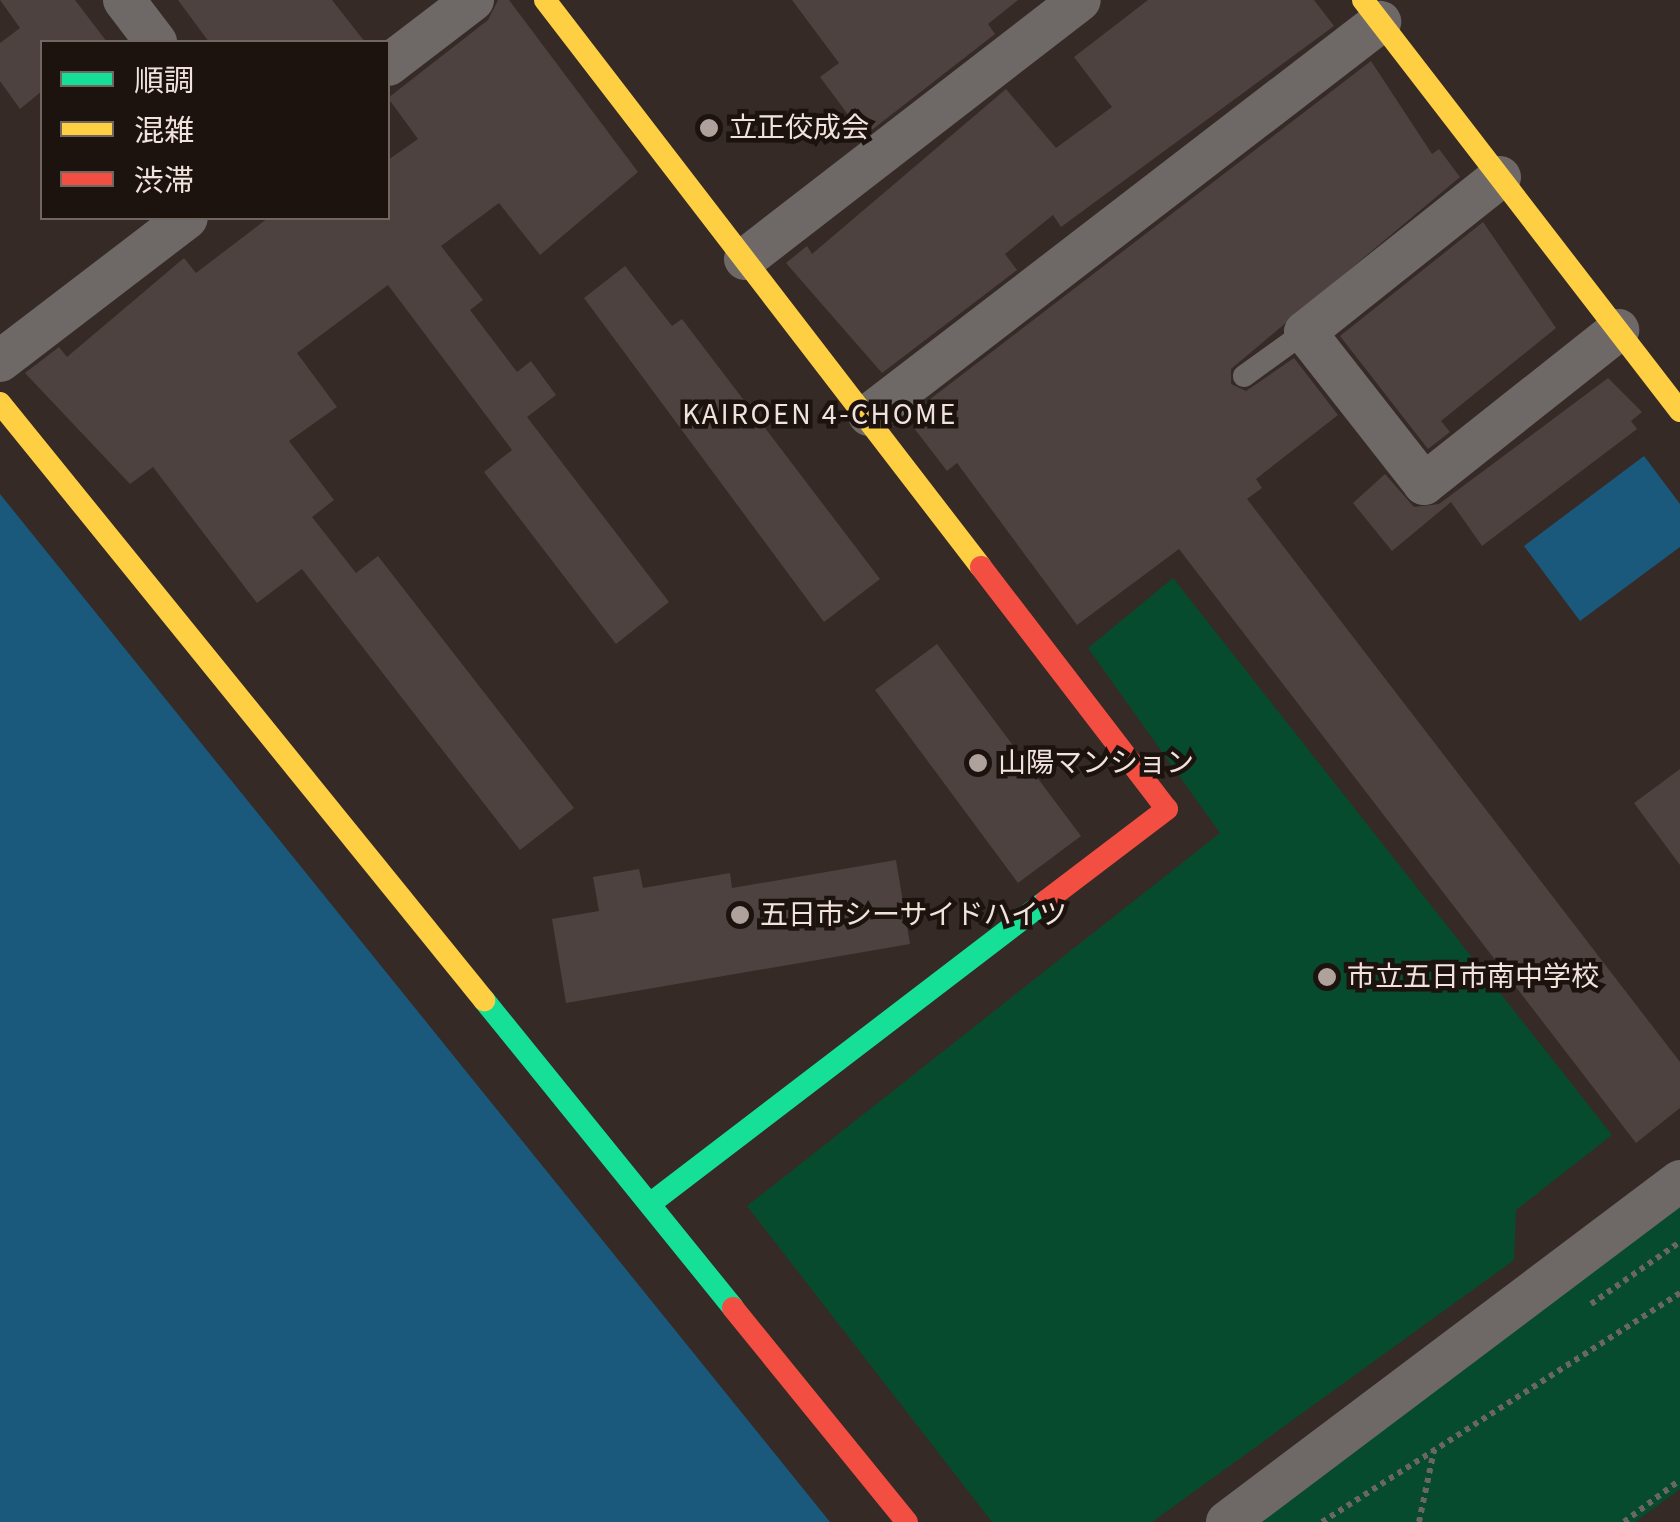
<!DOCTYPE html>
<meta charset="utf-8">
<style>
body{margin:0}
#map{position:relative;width:1680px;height:1522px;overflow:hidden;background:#352a25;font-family:"Source Sans 3","Noto Sans JP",sans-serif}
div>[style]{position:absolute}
.green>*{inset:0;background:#074b2e}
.water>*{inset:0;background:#1a597b}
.building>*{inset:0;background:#4d423f}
.path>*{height:6px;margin-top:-3px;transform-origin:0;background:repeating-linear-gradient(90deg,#6b6663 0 5px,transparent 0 10px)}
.lane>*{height:22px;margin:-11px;padding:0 11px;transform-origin:11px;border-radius:11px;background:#6e6967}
.street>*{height:42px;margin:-21px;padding:0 21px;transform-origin:21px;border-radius:21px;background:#6e6967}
.fast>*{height:22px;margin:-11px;padding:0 11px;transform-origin:11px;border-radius:11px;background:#16e098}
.slow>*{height:22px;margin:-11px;padding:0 11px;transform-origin:11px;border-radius:11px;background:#ffcf43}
.jam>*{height:22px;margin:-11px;padding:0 11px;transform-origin:11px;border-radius:11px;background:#f24e42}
.dots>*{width:28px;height:28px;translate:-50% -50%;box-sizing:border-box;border:5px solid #1c130e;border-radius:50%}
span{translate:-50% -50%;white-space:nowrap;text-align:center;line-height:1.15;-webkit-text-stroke:9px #1c130e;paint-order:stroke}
.poi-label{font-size:28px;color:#f1e2dc}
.left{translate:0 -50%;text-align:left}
.neighbourhood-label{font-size:30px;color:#f1e2dc;letter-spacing:2.5px}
.legend{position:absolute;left:40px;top:40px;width:350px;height:180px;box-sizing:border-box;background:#1c130e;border:2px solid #716660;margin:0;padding:12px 18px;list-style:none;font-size:30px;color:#f1e2dc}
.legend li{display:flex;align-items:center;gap:20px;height:50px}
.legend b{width:50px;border:2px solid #716660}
</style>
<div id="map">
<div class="green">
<i style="clip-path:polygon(1173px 578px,1612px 1135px,1516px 1210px,1514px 1260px,1152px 1522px,992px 1522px,747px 1206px,1220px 833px,1088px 648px)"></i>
<i style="clip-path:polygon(1680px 1204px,1680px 1489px,1635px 1522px,1256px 1522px)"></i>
</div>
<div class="water">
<i style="clip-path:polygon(1644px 456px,1680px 504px,1680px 547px,1580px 621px,1524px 546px)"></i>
<i style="clip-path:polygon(0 494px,830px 1522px,0 1522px)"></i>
</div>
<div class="building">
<i style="clip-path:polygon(0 0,75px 0,107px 42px,42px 42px,42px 91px,20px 109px,0 81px,0 43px,20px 28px)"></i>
<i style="clip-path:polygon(178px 0,332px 0,365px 42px,209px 42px)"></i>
<i style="clip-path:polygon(498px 0,509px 0,638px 172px,540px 255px,499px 203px,441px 246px,483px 300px,470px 310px,517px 372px,531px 361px,556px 395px,527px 417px,669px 602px,616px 644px,484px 472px,512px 450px,388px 285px,297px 353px,337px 407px,289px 441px,334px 500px,312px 517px,356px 573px,378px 556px,574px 808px,520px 850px,302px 569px,257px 603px,153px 467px,130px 484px,25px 373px,59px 347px,67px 357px,184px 258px,196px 273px,268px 218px,388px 218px,388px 160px,418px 139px,388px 98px,488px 20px)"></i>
<i style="clip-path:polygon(792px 0,1018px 0,988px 24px,995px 34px,864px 136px,820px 77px,839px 63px)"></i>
<i style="clip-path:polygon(1148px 0,1314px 0,1334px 26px,1061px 227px,1053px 215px,1005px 254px,1017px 270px,882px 373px,786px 263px,807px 246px,812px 254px,1006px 89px,1056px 148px,1112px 107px,1074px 57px)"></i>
<i style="clip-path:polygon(1371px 61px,1432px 154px,1439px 149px,1460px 177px,1231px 369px,1231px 384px,1246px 391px,1294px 358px,1338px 415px,1256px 479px,1262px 488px,1247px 499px,1680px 1062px,1680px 1108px,1636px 1143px,1179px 549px,1077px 625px,957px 463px,947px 471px,914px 428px,912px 413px)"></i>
<i style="clip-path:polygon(1483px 222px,1556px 328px,1441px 421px,1450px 432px,1428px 449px,1340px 336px)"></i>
<i style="clip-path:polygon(625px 266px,672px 326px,682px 319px,880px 579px,824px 622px,584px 298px)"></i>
<i style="clip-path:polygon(1608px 378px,1642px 412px,1631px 421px,1637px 429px,1482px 546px,1451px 502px,1392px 551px,1353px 503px,1385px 474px,1414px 507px,1439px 504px)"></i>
<i style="clip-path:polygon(937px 644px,1081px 836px,1018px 883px,875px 690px)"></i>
<i style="clip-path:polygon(1680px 769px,1680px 865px,1634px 803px)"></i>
<i style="clip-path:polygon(896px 860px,910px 944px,566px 1003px,552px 919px,599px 911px,593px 877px,639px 869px,643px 888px,730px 873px,732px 888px)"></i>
</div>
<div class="path">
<i style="left:1591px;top:1304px;width:108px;rotate:-34.9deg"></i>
<i style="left:1322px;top:1522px;width:425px;rotate:-32.6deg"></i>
<i style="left:1419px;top:1522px;width:74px;rotate:-78.2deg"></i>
<i style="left:1624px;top:1522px;width:70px;rotate:-36.9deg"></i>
</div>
<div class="lane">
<i style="left:1244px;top:376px;width:75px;rotate:-35.8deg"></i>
</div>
<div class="street">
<i style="left:124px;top:0;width:53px;rotate:52.7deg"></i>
<i style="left:388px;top:65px;width:107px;rotate:-37.4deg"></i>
<i style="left:1500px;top:177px;width:249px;rotate:141.5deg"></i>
<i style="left:1305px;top:332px;width:193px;rotate:51.9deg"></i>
<i style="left:1424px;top:484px;width:248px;rotate:-38.4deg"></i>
<i style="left:745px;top:259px;width:423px;rotate:-37.7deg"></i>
<i style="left:0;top:361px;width:235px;rotate:-37.4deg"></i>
<i style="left:869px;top:415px;width:645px;rotate:-37.56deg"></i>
<i style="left:1227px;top:1522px;width:567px;rotate:-36.97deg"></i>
</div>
<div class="fast">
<i style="left:484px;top:1000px;width:396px;rotate:51deg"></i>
<i style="left:651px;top:1203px;width:497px;rotate:-37.4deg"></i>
</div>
<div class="slow">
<i style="left:545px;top:0;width:715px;rotate:52.44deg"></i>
<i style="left:1363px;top:0;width:519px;rotate:52.36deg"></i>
<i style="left:0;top:403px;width:769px;rotate:50.97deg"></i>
</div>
<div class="jam">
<i style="left:981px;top:567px;width:305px;rotate:52.5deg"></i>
<i style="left:1167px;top:809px;width:152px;rotate:142.8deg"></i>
<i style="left:733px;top:1308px;width:276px;rotate:50.9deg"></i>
</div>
<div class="dots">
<i style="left:709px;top:128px;background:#afa29c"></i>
<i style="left:978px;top:763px;background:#afa29c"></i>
<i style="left:740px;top:915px;background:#afa29c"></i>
<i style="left:1327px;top:977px;background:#afa29c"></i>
</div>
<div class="poi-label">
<span class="left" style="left:729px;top:128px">立正佼成会</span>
<span class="left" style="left:998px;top:763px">山陽マンション</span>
<span class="left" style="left:760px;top:915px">五日市シーサイドハイツ</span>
<span class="left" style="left:1347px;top:977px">市立五日市南中学校</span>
</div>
<div class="neighbourhood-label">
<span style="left:820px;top:415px">KAIROEN 4-CHOME</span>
</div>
<ul class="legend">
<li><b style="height:12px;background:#16e098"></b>順調</li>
<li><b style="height:12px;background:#ffcf43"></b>混雑</li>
<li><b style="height:12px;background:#f24e42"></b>渋滞</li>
</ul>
</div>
